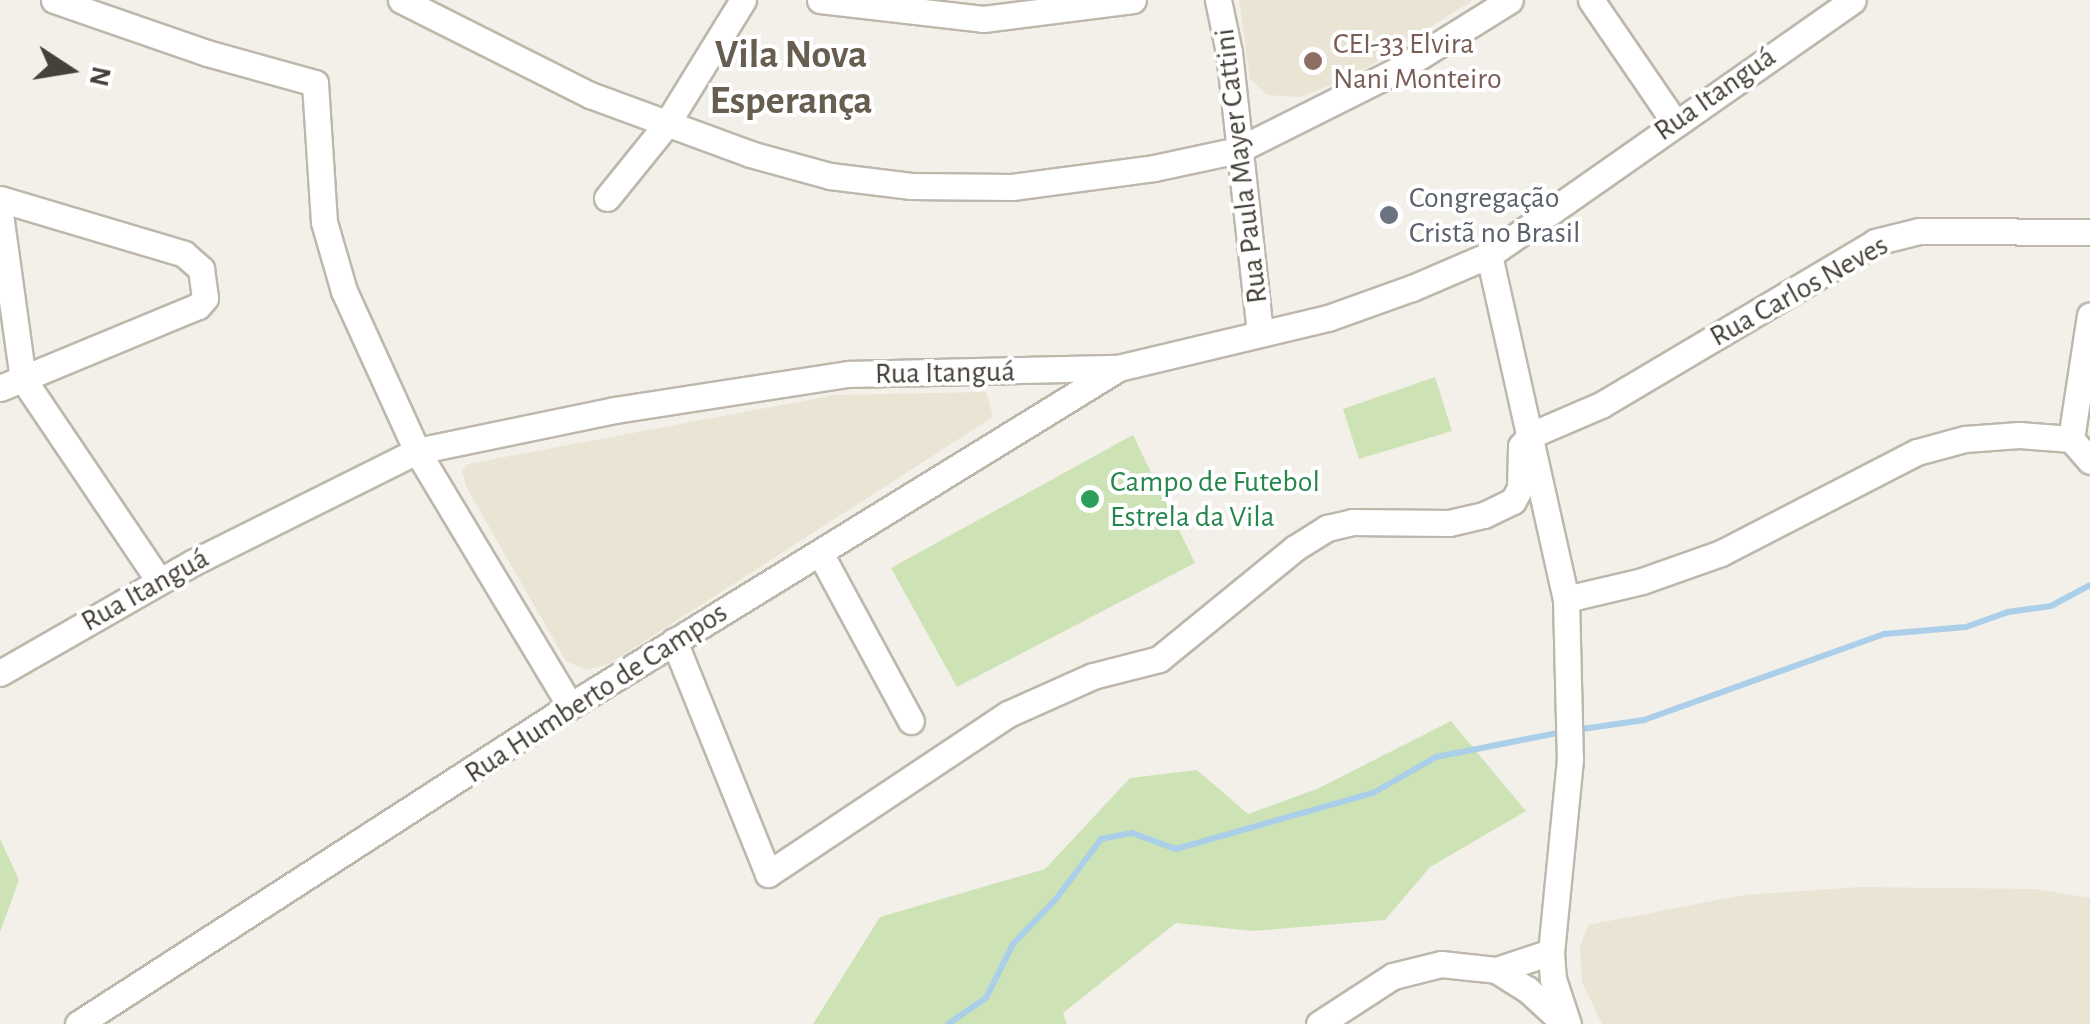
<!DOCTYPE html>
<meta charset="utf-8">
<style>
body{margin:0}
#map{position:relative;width:2090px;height:1024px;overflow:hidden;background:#f2f0e8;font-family:"Alegreya Sans",sans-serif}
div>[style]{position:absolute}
.education>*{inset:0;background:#eae4d4}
.green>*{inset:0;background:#cee3b5}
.stream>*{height:6px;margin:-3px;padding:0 3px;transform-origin:3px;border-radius:3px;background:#abcfe9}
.roads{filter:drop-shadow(2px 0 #bdb7ac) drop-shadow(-2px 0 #bdb7ac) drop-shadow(0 2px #bdb7ac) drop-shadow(0 -2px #bdb7ac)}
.minor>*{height:25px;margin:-12.5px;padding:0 12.5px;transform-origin:12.5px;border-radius:12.5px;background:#fff}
.dots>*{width:28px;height:28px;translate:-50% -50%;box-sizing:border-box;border:5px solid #fff;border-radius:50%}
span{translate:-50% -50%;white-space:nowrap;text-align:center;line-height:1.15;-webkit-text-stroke:8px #fff;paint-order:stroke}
.education-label{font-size:30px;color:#785e54}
.left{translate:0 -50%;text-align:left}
.street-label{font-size:30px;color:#454038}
.worship-label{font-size:30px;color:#5b616d}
.leisure-label{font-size:30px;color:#27864d}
.district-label{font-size:40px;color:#675e50;font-weight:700}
.north{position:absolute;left:20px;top:20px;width:100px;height:100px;-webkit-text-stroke:8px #fff;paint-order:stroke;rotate:102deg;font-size:28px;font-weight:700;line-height:40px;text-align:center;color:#454038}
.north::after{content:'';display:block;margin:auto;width:35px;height:45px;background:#454038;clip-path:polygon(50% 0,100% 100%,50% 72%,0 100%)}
</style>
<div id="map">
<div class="education">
<i style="clip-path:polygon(1239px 0,1473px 0,1354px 76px,1300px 97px,1267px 95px,1250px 79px)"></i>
<i style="clip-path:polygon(986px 392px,993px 417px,609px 664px,586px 670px,566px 661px,467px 488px,462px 471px,468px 464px,835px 395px)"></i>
<i style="clip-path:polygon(1860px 887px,2037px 889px,2090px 898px,2090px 1024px,1602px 1024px,1582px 982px,1580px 947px,1588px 925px,1744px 895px)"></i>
</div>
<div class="green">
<i style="clip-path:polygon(1435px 377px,1452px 431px,1359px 459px,1343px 409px)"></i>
<i style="clip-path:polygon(1133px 435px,1195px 563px,957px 687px,891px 568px)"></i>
<i style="clip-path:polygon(1451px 721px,1526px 811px,1430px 867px,1385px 920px,1253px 931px,1176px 923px,1063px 1013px,1067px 1024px,813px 1024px,880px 917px,1045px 869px,1130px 778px,1197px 770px,1248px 814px,1317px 789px)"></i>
<i style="clip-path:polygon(0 839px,19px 880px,0 932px)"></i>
</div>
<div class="stream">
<i style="left:1575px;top:730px;width:70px;rotate:-8.2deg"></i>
<i style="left:1644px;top:720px;width:255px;rotate:-19.7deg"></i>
<i style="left:1884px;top:634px;width:82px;rotate:-4.9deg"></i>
<i style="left:1966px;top:627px;width:45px;rotate:-19.7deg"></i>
<i style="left:2008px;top:612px;width:43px;rotate:-7.9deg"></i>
<i style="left:2051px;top:606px;width:44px;rotate:-28.3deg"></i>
<i style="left:948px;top:1024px;width:46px;rotate:-34.4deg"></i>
<i style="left:986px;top:998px;width:60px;rotate:-63.4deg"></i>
<i style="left:1013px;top:944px;width:62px;rotate:-46.3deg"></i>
<i style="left:1056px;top:899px;width:75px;rotate:-53.1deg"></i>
<i style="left:1101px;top:839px;width:32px;rotate:-11deg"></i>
<i style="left:1132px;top:833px;width:47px;rotate:20deg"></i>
<i style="left:1176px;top:849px;width:205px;rotate:-15.9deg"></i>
<i style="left:1373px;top:793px;width:73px;rotate:-29.7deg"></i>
<i style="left:1436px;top:757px;width:128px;rotate:-11.2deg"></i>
</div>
<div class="roads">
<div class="minor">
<i style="left:54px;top:0;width:162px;rotate:19.1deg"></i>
<i style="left:207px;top:53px;width:112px;rotate:15.5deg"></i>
<i style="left:315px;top:83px;width:139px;rotate:86.3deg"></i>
<i style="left:324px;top:222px;width:72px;rotate:73.8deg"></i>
<i style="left:344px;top:291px;width:176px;rotate:65.5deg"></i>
<i style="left:417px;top:451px;width:297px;rotate:59deg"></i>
<i style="left:401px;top:0;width:212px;rotate:26.7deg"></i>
<i style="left:590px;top:95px;width:171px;rotate:20.2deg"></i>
<i style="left:750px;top:154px;width:83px;rotate:15.4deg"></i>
<i style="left:830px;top:176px;width:82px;rotate:7deg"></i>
<i style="left:911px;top:186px;width:101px;rotate:0.6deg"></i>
<i style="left:1012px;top:187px;width:143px;rotate:-7.6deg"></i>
<i style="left:1154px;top:168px;width:86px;rotate:-12.1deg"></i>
<i style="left:1238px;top:150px;width:177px;rotate:-26.6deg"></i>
<i style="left:1396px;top:71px;width:134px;rotate:-31.9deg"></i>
<i style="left:820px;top:0;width:164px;rotate:6.6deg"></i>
<i style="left:983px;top:19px;width:151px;rotate:-7.2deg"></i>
<i style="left:1218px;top:0;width:53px;rotate:78.1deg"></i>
<i style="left:1229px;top:52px;width:282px;rotate:83.7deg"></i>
<i style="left:1591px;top:0;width:147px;rotate:55.6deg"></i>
<i style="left:607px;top:198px;width:94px;rotate:-51.1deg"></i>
<i style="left:666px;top:125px;width:147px;rotate:-58.4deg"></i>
<i style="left:0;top:199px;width:192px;rotate:16.6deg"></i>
<i style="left:184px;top:254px;width:23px;rotate:41deg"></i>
<i style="left:201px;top:269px;width:29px;rotate:82deg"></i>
<i style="left:205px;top:298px;width:11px;rotate:131deg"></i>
<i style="left:198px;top:306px;width:214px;rotate:157.5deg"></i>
<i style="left:0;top:214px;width:167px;rotate:82.1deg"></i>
<i style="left:23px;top:379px;width:244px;rotate:56deg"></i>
<i style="left:1489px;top:255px;width:353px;rotate:77.4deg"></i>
<i style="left:1566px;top:599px;width:160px;rotate:88.6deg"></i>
<i style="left:1570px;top:759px;width:194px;rotate:95.6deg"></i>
<i style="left:1551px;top:952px;width:27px;rotate:86deg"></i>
<i style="left:1553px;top:979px;width:47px;rotate:71.6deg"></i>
<i style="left:2071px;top:439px;width:29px;rotate:49deg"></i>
<i style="left:820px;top:553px;width:191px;rotate:61.6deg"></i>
<i style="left:1566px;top:599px;width:78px;rotate:-13.3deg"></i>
<i style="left:1642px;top:581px;width:84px;rotate:-19.5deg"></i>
<i style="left:1721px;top:553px;width:220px;rotate:-27.3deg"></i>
<i style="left:1917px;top:452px;width:50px;rotate:-15.2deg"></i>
<i style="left:1965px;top:439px;width:54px;rotate:-4.2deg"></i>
<i style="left:2019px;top:435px;width:52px;rotate:4.4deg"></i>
<i style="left:2071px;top:439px;width:125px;rotate:-81.3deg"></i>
<i style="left:674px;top:641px;width:251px;rotate:68deg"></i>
<i style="left:768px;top:874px;width:288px;rotate:-33.7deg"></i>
<i style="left:1008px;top:714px;width:93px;rotate:-24.1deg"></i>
<i style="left:1093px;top:676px;width:68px;rotate:-14.4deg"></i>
<i style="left:1159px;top:659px;width:176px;rotate:-39.2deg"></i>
<i style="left:1295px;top:548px;width:38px;rotate:-32deg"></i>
<i style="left:1327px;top:528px;width:26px;rotate:-13deg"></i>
<i style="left:1352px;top:522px;width:97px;rotate:0.6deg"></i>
<i style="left:1449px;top:523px;width:36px;rotate:-13deg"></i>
<i style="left:1484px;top:515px;width:32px;rotate:-26deg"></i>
<i style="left:1513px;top:501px;width:15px;rotate:-62deg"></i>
<i style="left:1520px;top:488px;width:42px;rotate:-88.6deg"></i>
<i style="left:1521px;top:446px;width:15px;rotate:-48deg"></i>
<i style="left:1531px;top:435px;width:76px;rotate:-23.2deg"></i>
<i style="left:1601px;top:405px;width:319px;rotate:-30.7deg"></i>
<i style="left:1875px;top:242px;width:45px;rotate:-14deg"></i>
<i style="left:1919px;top:231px;width:171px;rotate:0.3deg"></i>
<i style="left:0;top:673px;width:224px;rotate:-29.8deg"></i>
<i style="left:194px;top:562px;width:249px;rotate:-26.5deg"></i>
<i style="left:417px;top:451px;width:202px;rotate:-11.7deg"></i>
<i style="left:615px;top:410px;width:236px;rotate:-8.8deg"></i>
<i style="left:848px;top:374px;width:270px;rotate:-1.3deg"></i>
<i style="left:1118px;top:368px;width:216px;rotate:-13.4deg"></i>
<i style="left:1328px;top:318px;width:89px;rotate:-19.7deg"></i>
<i style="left:1412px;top:288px;width:84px;rotate:-23.2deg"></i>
<i style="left:1489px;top:255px;width:444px;rotate:-35deg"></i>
<i style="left:1551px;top:952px;width:58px;rotate:161.9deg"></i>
<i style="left:1496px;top:970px;width:36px;rotate:32deg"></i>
<i style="left:1527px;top:989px;width:52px;rotate:42.6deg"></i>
<i style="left:78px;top:1024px;width:586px;rotate:-32.88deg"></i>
<i style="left:570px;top:706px;width:639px;rotate:-31.63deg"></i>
<i style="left:1319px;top:1024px;width:88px;rotate:-33deg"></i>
<i style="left:1393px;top:976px;width:49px;rotate:-14deg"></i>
<i style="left:1441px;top:964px;width:55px;rotate:6.2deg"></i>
</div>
</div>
<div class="dots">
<i style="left:1313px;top:61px;background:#8d6e63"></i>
<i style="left:1389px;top:215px;background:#6b7280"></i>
<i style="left:1090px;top:499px;background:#2e9e5b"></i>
</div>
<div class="education-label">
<span class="left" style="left:1333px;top:61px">CEI-33 Elvira<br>Nani Monteiro</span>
</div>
<div class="street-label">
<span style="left:1715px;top:94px;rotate:-35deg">Rua Itanguá</span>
<span style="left:1241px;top:166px;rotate:-97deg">Rua Paula Mayer Cattini</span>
<span style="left:1799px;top:291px;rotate:-29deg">Rua Carlos Neves</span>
<span style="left:945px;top:373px;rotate:-1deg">Rua Itanguá</span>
<span style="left:145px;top:590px;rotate:-29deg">Rua Itanguá</span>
<span style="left:596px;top:693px;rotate:-33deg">Rua Humberto de Campos</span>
</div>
<div class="worship-label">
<span class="left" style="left:1409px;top:215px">Congregação<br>Cristã no Brasil</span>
</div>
<div class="leisure-label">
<span class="left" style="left:1110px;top:499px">Campo de Futebol<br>Estrela da Vila</span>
</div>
<div class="district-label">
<span style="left:791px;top:78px">Vila Nova<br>Esperança</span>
</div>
<div class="north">N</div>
</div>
